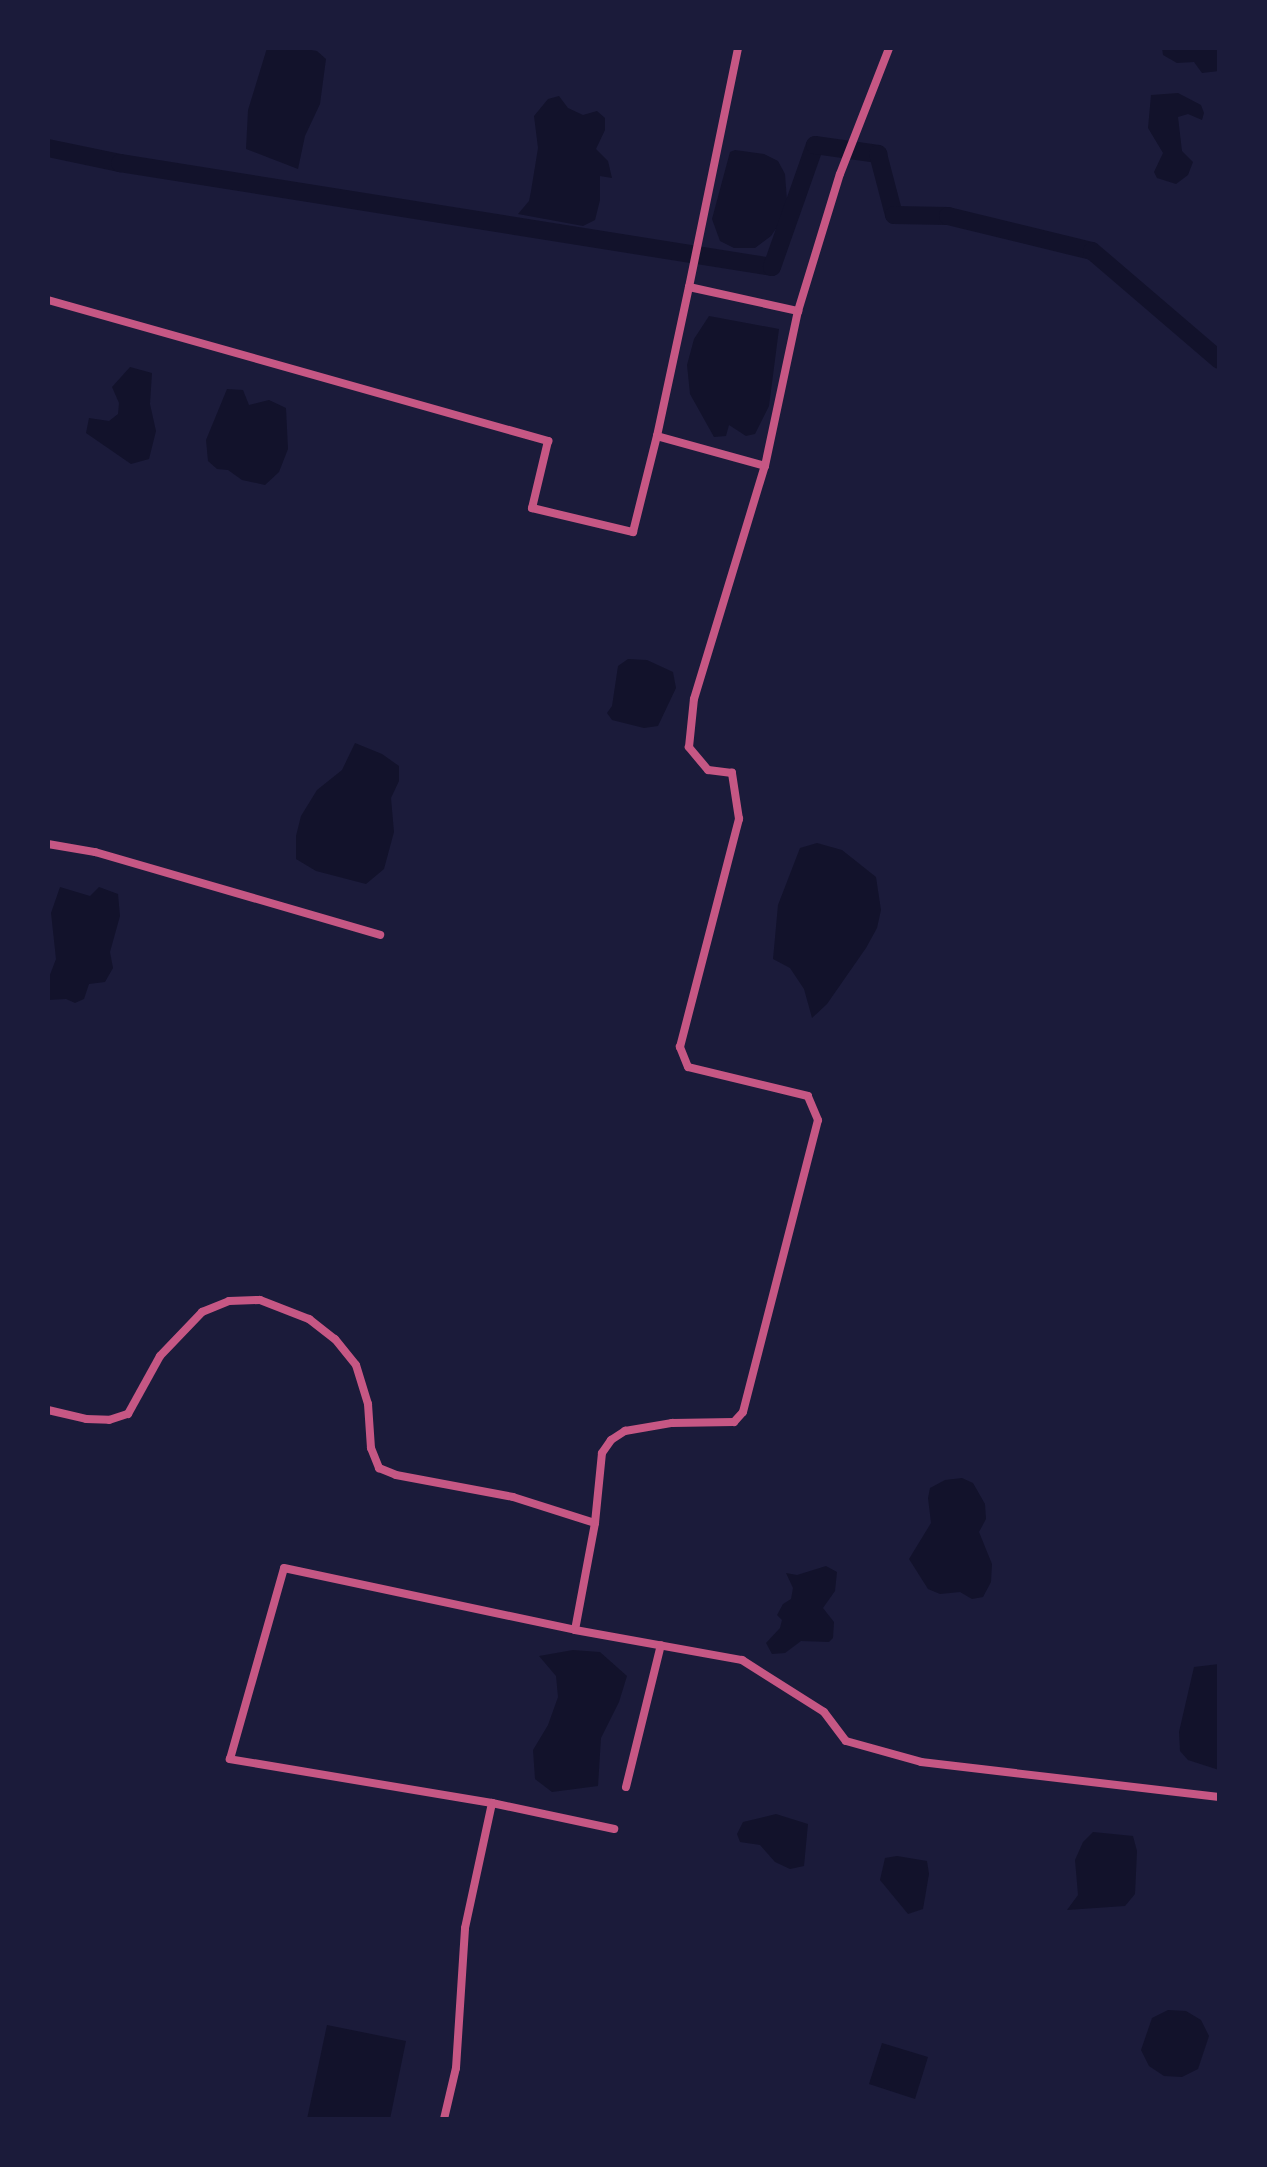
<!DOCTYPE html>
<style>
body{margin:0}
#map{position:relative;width:1267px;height:2167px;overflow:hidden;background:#1b1b3a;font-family:"PT Sans",sans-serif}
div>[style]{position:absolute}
.water>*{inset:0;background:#12122b}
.canal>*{height:18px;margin:-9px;padding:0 9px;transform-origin:9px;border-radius:9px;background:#12122b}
.minor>*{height:8px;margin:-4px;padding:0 4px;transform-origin:4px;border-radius:4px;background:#c65784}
span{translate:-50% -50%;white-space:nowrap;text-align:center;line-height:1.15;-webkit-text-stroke:6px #1b1b3a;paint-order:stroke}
.frame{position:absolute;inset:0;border:50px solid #1b1b3a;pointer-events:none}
</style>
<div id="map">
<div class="water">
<i style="clip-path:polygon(267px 48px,300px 48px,317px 51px,326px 59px,320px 104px,305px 136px,298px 169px,246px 149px,248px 110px)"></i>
<i style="clip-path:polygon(1162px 48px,1219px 48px,1219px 71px,1202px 73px,1194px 62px,1177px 63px,1163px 55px)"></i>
<i style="clip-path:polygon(1178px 93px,1201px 105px,1204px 113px,1202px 120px,1188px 114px,1178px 117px,1182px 151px,1193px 162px,1188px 175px,1176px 184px,1157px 178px,1154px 172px,1163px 153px,1148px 128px,1151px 95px)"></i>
<i style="clip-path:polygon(559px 96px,568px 108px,583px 115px,597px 111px,605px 118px,605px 130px,596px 149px,608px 161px,612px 178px,600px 176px,600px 200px,595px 220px,583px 226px,518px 214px,529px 201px,531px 191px,538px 148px,534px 116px,548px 99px)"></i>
<i style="clip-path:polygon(735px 150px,764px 154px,778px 161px,785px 174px,787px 201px,782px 220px,771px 236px,755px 248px,734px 248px,720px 241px,712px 219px,730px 152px)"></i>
<i style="clip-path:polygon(709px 316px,779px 329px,769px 406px,755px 434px,746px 436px,729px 425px,726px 436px,714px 437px,690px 394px,687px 365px,694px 339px)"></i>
<i style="clip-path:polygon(130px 367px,152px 373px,150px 404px,156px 431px,149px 459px,131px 464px,86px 433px,89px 418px,109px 421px,118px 414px,119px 403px,112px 387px)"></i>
<i style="clip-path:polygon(227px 389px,243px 390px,249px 405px,269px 400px,286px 408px,288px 449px,279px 472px,265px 485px,242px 480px,228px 470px,217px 469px,208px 461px,206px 440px)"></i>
<i style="clip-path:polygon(628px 659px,647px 660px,673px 672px,676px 688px,658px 726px,644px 728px,612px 720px,607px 713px,612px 706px,618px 666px)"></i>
<i style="clip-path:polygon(355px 743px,382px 754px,399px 766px,399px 781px,391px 798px,394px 832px,384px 869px,366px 884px,316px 871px,296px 859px,296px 836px,301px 816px,317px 790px,342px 770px)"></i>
<i style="clip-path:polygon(817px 843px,842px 850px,876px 877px,881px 910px,877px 928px,866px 948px,827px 1004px,812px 1018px,804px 989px,790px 968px,773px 959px,778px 905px,800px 848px)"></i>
<i style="clip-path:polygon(60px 887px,90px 896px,99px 887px,118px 894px,120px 916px,110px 952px,113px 968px,105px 982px,89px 984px,84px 999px,75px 1003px,66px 999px,48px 1000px,48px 980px,56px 959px,51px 913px)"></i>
<i style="clip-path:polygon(962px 1478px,973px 1483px,985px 1504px,986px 1519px,979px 1532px,992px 1564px,991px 1582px,983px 1597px,972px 1599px,960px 1592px,940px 1594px,928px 1589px,909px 1559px,931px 1523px,928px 1498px,930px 1488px,945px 1480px)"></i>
<i style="clip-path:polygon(826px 1566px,837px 1572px,835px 1591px,823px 1608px,834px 1622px,833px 1638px,829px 1642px,801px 1641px,785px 1653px,772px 1654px,766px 1643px,780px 1628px,782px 1620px,777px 1615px,783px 1604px,791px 1599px,793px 1588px,786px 1573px,797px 1575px)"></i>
<i style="clip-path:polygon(573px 1650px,600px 1652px,627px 1676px,619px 1702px,601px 1738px,598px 1786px,552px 1792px,535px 1779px,533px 1750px,548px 1725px,558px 1697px,556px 1676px,539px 1656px)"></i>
<i style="clip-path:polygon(1219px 1664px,1219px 1770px,1188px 1760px,1180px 1751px,1179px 1732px,1194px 1667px)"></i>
<i style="clip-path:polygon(776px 1814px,808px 1824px,804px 1866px,790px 1869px,775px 1862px,760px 1845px,740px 1842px,737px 1834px,743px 1822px)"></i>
<i style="clip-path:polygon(1093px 1832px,1133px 1836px,1137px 1851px,1135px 1894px,1125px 1906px,1067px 1910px,1078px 1895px,1075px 1860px,1083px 1842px)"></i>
<i style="clip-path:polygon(897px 1856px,927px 1861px,929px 1874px,923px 1909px,908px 1914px,880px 1880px,885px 1858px)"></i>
<i style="clip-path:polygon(1168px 2010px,1186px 2011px,1201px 2020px,1209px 2036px,1198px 2069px,1182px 2077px,1164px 2076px,1149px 2066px,1141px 2050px,1152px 2018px)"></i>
<i style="clip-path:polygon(327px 2025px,406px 2041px,390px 2119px,307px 2119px)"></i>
<i style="clip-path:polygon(882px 2043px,928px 2057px,915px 2099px,869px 2084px)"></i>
</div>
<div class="canal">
<i style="left:48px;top:148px;width:74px;rotate:11.8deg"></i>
<i style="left:120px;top:163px;width:660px;rotate:9.06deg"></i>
<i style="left:772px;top:267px;width:129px;rotate:-70.6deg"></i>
<i style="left:815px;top:145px;width:64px;rotate:8.1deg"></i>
<i style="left:878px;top:154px;width:63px;rotate:75.3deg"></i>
<i style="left:894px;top:215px;width:54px;rotate:1.1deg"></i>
<i style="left:948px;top:216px;width:148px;rotate:13.7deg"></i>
<i style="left:1092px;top:251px;width:167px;rotate:40.6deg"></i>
</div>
<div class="minor">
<i style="left:689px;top:287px;width:244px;rotate:-78.4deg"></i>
<i style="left:48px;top:300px;width:520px;rotate:15.75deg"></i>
<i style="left:548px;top:441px;width:69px;rotate:103.4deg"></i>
<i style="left:532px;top:508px;width:104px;rotate:13.4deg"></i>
<i style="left:633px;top:532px;width:99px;rotate:-76deg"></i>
<i style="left:765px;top:466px;width:112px;rotate:-164.5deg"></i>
<i style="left:657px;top:436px;width:152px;rotate:-77.9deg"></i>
<i style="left:689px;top:287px;width:112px;rotate:12.4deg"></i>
<i style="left:798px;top:311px;width:143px;rotate:-73deg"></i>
<i style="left:840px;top:174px;width:135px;rotate:-68.7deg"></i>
<i style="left:48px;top:844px;width:48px;rotate:9.7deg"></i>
<i style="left:95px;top:852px;width:297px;rotate:16.2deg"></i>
<i style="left:48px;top:1410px;width:39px;rotate:13deg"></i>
<i style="left:86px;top:1419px;width:23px;rotate:2deg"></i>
<i style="left:109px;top:1420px;width:20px;rotate:-18deg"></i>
<i style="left:128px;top:1414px;width:66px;rotate:-61.1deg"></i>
<i style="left:160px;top:1356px;width:61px;rotate:-46.3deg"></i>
<i style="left:202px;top:1312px;width:29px;rotate:-22deg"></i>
<i style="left:229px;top:1301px;width:31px;rotate:-2deg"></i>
<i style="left:260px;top:1300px;width:53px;rotate:21.2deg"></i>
<i style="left:309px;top:1319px;width:33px;rotate:38deg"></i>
<i style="left:335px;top:1339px;width:33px;rotate:51deg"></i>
<i style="left:356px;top:1365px;width:41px;rotate:72.9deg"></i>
<i style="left:368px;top:1404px;width:44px;rotate:86.1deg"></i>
<i style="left:371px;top:1448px;width:22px;rotate:68deg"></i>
<i style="left:379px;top:1468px;width:18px;rotate:22deg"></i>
<i style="left:396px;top:1475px;width:119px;rotate:10.6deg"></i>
<i style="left:513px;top:1497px;width:86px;rotate:17.6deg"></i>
<i style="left:575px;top:1630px;width:109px;rotate:-79.4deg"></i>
<i style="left:595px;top:1523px;width:70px;rotate:-84.3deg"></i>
<i style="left:602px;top:1453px;width:16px;rotate:-55deg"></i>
<i style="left:611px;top:1440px;width:17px;rotate:-33deg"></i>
<i style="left:625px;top:1431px;width:48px;rotate:-9.7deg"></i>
<i style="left:672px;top:1423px;width:62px;rotate:-0.9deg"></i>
<i style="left:734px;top:1422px;width:13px;rotate:-48deg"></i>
<i style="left:743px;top:1412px;width:301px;rotate:-75.6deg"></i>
<i style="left:818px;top:1120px;width:26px;rotate:-113deg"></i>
<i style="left:808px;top:1096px;width:123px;rotate:-166.4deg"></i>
<i style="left:688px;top:1067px;width:22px;rotate:-112deg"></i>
<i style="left:680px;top:1047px;width:236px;rotate:-75.5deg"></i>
<i style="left:739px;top:819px;width:47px;rotate:-98.7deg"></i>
<i style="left:732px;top:773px;width:24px;rotate:-173deg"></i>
<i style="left:708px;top:770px;width:30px;rotate:-130deg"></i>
<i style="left:689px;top:747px;width:48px;rotate:-84.1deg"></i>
<i style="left:694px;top:699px;width:244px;rotate:-73.1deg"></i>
<i style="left:765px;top:466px;width:158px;rotate:-78deg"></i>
<i style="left:626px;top:1787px;width:146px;rotate:-76.2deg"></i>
<i style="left:492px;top:1803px;width:266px;rotate:-170.5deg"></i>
<i style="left:230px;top:1759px;width:198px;rotate:-74.2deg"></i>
<i style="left:284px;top:1568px;width:298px;rotate:12deg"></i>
<i style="left:575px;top:1630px;width:170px;rotate:10.2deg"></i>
<i style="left:742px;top:1660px;width:97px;rotate:32.4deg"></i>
<i style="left:824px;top:1712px;width:36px;rotate:53deg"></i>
<i style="left:846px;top:1741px;width:78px;rotate:15.6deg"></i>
<i style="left:921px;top:1762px;width:300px;rotate:6.7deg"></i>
<i style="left:444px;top:2119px;width:52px;rotate:-76.8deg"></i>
<i style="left:456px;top:2068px;width:140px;rotate:-86.3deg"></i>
<i style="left:465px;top:1928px;width:128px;rotate:-77.8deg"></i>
<i style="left:492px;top:1803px;width:125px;rotate:12deg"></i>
</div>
<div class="frame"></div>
</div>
